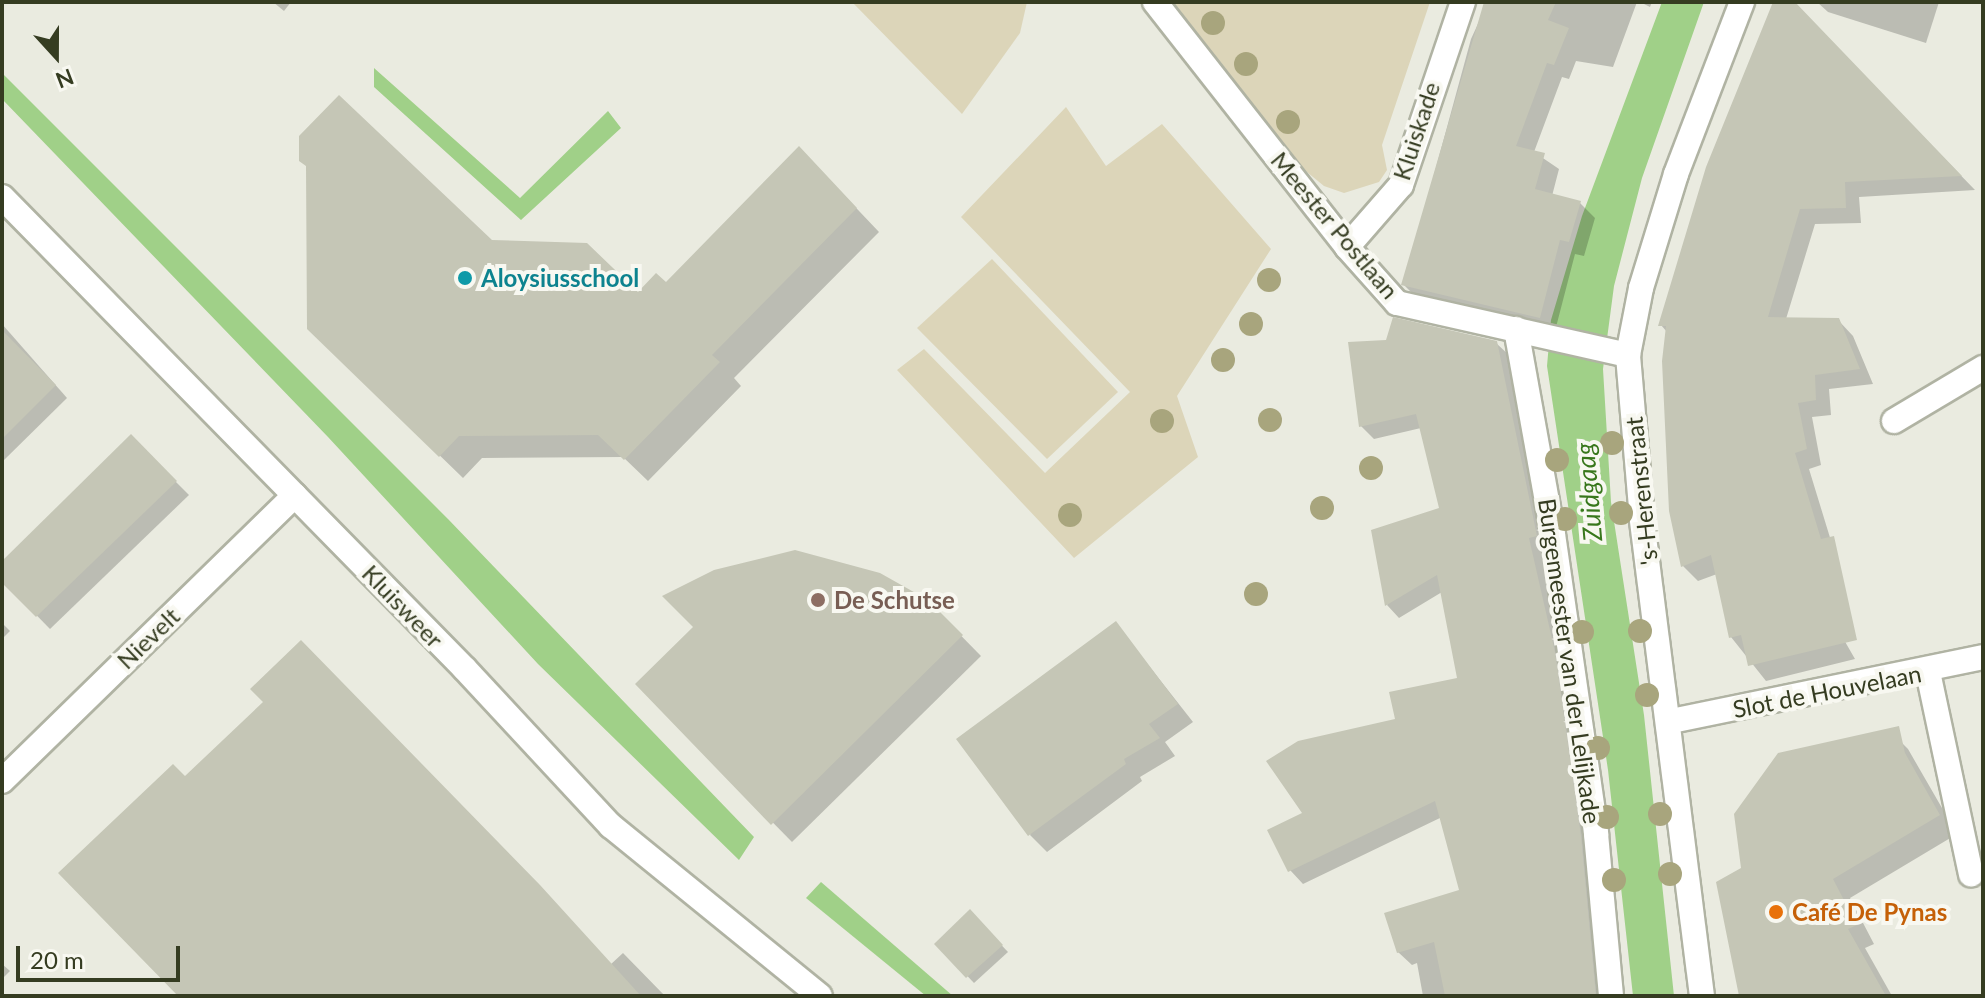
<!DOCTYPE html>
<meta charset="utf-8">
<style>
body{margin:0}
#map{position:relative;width:1985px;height:998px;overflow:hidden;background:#eaebe0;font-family:Lato,sans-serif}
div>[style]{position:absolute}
.green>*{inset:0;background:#dcd5b9}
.water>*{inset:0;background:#a0d088}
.shadow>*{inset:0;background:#0003}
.building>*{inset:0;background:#c5c6b6}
.roads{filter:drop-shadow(2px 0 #b0b3a3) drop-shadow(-2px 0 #b0b3a3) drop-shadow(0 2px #b0b3a3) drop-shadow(0 -2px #b0b3a3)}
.lane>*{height:24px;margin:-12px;padding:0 12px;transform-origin:12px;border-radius:12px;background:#fff}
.street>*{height:24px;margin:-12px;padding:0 12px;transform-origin:12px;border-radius:12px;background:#fff}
.trees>*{width:24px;height:24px;margin:-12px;border-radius:50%;background:#a8a57d}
.dots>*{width:22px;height:22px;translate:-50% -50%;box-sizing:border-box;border:4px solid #f8f8f1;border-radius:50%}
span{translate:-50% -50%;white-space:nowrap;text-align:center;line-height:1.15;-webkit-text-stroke:8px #f8f8f1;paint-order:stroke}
.street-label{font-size:24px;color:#353c21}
.culture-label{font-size:24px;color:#0d838f;font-weight:700}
.left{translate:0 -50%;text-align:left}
.education-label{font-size:24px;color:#785e54;font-weight:700}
.food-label{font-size:24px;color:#c56008;font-weight:700}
.water-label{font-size:26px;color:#38771c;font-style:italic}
.frame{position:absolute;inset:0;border:4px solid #353c21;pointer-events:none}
.north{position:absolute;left:16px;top:16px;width:80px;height:80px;-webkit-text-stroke:6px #f8f8f1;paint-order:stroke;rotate:159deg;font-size:22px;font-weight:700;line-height:32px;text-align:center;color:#353c21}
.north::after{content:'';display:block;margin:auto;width:28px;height:36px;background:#353c21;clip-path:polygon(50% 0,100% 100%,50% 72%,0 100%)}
.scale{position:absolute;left:16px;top:946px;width:164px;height:36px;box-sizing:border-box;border:4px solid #353c21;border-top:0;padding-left:10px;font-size:24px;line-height:28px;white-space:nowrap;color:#353c21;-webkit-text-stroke:6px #f8f8f1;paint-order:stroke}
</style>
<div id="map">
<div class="green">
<i style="clip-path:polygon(852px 2px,1027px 2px,1020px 33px,962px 114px)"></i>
<i style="clip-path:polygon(1169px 2px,1430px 2px,1382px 145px,1387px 170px,1379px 182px,1344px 193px,1324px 186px,1302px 168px)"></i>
<i style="clip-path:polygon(1066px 107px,1106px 166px,1162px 124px,1271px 249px,1177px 396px,1198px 457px,1074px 558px,897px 370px,924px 349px,1045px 473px,1130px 392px,961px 217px)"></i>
<i style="clip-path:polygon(992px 259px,1118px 392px,1047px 459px,917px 328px)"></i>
</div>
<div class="water">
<i style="clip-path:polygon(1662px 2px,1704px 2px,1642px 178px,1614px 286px,1603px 369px,1611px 502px,1644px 715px,1674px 996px,1633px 996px,1608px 770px,1547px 366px,1551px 320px,1582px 216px)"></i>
<i style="clip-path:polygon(374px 68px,520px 198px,608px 111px,621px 128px,521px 220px,374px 87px)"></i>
<i style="clip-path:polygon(2px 73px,448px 519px,754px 837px,739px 860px,538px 664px,328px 437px,2px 99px)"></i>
<i style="clip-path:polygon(821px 882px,953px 996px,926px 996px,806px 898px)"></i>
</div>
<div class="shadow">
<i style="clip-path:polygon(273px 2px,291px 2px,284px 11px)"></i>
<i style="clip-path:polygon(1488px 2px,1637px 2px,1613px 67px,1576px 61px,1569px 79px,1562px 77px,1534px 152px,1559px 169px,1552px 196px,1580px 203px,1595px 218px,1584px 256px,1575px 254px,1555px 331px,1419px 300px,1404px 285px,1471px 39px)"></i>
<i style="clip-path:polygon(1640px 2px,1652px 2px,1650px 7px)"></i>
<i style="clip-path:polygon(1817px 2px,1939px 2px,1926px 43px,1828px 12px)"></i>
<i style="clip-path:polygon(1806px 16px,1975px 190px,1859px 197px,1861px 223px,1815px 224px,1786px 319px,1838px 320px,1853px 336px,1873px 384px,1829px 389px,1831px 415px,1812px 417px,1821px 465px,1809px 469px,1839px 567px,1813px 586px,1855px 659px,1766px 681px,1731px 637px,1717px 574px,1698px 581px,1683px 566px,1667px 332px,1661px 325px)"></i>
<i style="clip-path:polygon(822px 172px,879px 232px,734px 378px,741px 386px,648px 481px,623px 457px,482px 458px,463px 478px,329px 348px,491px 242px,638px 295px,666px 285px)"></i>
<i style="clip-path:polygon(2px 324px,67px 398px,2px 462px)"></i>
<i style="clip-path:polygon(1496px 343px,1510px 356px,1549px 549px,1541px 551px,1567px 666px,1607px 996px,1423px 996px,1417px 963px,1412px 965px,1398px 952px,1462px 891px,1442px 817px,1303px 884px,1290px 870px,1304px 813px,1398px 720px,1459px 680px,1442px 592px,1399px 618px,1387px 605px,1442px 509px,1421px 428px,1374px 439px,1361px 426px)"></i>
<i style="clip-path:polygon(131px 437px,189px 495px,50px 629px,2px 580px,2px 563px)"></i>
<i style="clip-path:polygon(927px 601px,981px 656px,792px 842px,637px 684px)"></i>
<i style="clip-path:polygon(2px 623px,10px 631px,2px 639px)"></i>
<i style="clip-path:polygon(1116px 624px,1193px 722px,1165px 742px,1175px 756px,1140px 777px,1142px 781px,1047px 852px,1030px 835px)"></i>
<i style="clip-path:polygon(1889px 730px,1908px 749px,1957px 834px,1850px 898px,1874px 944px,1865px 948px,1892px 996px,1741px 996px,1743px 869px)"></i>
<i style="clip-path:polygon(185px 779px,610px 965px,623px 953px,665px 996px,181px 996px)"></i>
<i style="clip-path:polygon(970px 912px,1008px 952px,974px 983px,937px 944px)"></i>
<i style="clip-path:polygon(2px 964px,10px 971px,2px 979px)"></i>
</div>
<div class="building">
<i style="clip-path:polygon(1484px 2px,1556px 2px,1548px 20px,1569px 28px,1554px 65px,1547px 63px,1516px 146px,1545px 153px,1535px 189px,1581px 201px,1569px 242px,1560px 240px,1540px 318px,1401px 285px)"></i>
<i style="clip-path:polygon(1773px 2px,1795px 2px,1962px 176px,1845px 182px,1846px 208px,1800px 209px,1768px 317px,1839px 318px,1860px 369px,1815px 375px,1816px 400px,1798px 403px,1807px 449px,1795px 453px,1821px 539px,1834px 536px,1857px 640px,1748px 666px,1741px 635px,1729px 638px,1711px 555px,1681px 567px,1669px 511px,1662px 361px,1666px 326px,1658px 326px,1706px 167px)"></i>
<i style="clip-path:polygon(339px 95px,492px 240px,587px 243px,638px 292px,656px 273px,666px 282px,799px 146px,857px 208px,712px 355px,720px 362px,624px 460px,598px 435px,459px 436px,439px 457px,307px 329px,306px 166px,299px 161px,299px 136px)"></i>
<i style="clip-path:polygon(1393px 317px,1497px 341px,1537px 536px,1529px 538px,1555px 652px,1581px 836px,1596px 996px,1445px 996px,1434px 942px,1397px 953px,1384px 913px,1459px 890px,1435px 801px,1288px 872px,1267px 830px,1302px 813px,1266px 761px,1298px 741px,1395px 719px,1389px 692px,1457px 678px,1437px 575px,1385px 606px,1371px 530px,1439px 508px,1416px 414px,1359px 427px,1348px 342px,1386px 340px)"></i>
<i style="clip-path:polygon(2px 330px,56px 385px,2px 439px)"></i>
<i style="clip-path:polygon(131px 434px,177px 481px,36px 617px,2px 583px,2px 561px)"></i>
<i style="clip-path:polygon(795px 550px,880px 573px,928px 600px,963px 635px,771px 825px,635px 684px,693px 627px,662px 596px,714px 570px)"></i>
<i style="clip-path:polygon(1116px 621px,1178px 704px,1149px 724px,1160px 738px,1124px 759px,1126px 764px,1028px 836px,956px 739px)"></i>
<i style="clip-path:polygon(301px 640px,540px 885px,641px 996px,178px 996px,58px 873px,173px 764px,185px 776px,263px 702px,250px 689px)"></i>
<i style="clip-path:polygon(1899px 726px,1905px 753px,1940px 815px,1833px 879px,1857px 925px,1848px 929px,1886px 996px,1739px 996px,1716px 882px,1741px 868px,1734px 814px,1778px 753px)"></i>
<i style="clip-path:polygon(970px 909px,1003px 945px,966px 978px,934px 944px)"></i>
</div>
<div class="roads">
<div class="lane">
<i style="left:1894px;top:421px;width:104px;rotate:-30.8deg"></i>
</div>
<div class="street">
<i style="left:1155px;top:2px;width:311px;rotate:51.9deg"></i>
<i style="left:1347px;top:247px;width:75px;rotate:48.2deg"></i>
<i style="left:1397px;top:303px;width:237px;rotate:12.7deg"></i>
<i style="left:2px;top:197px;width:661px;rotate:45.55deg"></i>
<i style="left:465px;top:669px;width:214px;rotate:47.1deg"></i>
<i style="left:611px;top:826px;width:269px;rotate:39.1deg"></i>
<i style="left:1347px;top:247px;width:82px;rotate:-48.9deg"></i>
<i style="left:1401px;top:185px;width:193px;rotate:-71.3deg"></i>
<i style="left:1516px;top:329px;width:208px;rotate:79.8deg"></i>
<i style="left:1553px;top:534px;width:303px;rotate:81.8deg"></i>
<i style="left:1596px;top:834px;width:163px;rotate:84.7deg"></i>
<i style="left:1928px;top:672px;width:207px;rotate:78deg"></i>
<i style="left:1671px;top:721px;width:318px;rotate:-11.6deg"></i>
<i style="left:2px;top:781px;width:409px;rotate:-44.3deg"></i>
<i style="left:1702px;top:996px;width:481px;rotate:-97.2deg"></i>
<i style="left:1642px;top:519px;width:165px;rotate:-94.9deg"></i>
<i style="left:1628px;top:355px;width:68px;rotate:-79deg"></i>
<i style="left:1641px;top:288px;width:119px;rotate:-72.9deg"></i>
<i style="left:1676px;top:174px;width:184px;rotate:-69deg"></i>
</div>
</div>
<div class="trees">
<i style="left:1213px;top:23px"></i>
<i style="left:1246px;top:64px"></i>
<i style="left:1288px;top:122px"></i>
<i style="left:1269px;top:280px"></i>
<i style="left:1251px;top:324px"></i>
<i style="left:1223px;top:360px"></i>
<i style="left:1270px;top:420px"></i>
<i style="left:1162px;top:421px"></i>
<i style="left:1612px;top:443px"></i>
<i style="left:1557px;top:460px"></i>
<i style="left:1371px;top:468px"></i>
<i style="left:1322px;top:508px"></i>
<i style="left:1621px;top:513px"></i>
<i style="left:1070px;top:515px"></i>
<i style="left:1565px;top:519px"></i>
<i style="left:1256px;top:594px"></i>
<i style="left:1640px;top:631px"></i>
<i style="left:1582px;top:632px"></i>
<i style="left:1647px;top:695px"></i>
<i style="left:1598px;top:748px"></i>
<i style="left:1660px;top:814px"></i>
<i style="left:1607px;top:817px"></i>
<i style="left:1670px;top:874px"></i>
<i style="left:1614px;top:880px"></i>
</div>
<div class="dots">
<i style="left:465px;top:278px;background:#0f9aa8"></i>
<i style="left:818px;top:600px;background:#8d6e63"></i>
<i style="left:1776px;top:912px;background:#e8710a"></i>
</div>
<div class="street-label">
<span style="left:1416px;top:131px;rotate:-72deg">Kluiskade</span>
<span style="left:1335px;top:225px;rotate:50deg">Meester Postlaan</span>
<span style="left:1641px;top:491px;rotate:-96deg">'s-Herenstraat</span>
<span style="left:403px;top:606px;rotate:46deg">Kluisweer</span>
<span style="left:148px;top:638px;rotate:-44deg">Nievelt</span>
<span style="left:1570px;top:661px;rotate:82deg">Burgemeester van der Lelijkade</span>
<span style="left:1827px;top:691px;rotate:-11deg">Slot de Houvelaan</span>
</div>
<div class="culture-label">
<span class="left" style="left:481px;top:278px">Aloysiusschool</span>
</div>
<div class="education-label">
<span class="left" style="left:834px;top:600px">De Schutse</span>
</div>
<div class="food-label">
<span class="left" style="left:1792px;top:912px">Café De Pynas</span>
</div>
<div class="water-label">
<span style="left:1589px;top:492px;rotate:-95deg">Zuidgaag</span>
</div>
<div class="frame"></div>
<div class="north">N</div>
<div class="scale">20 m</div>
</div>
